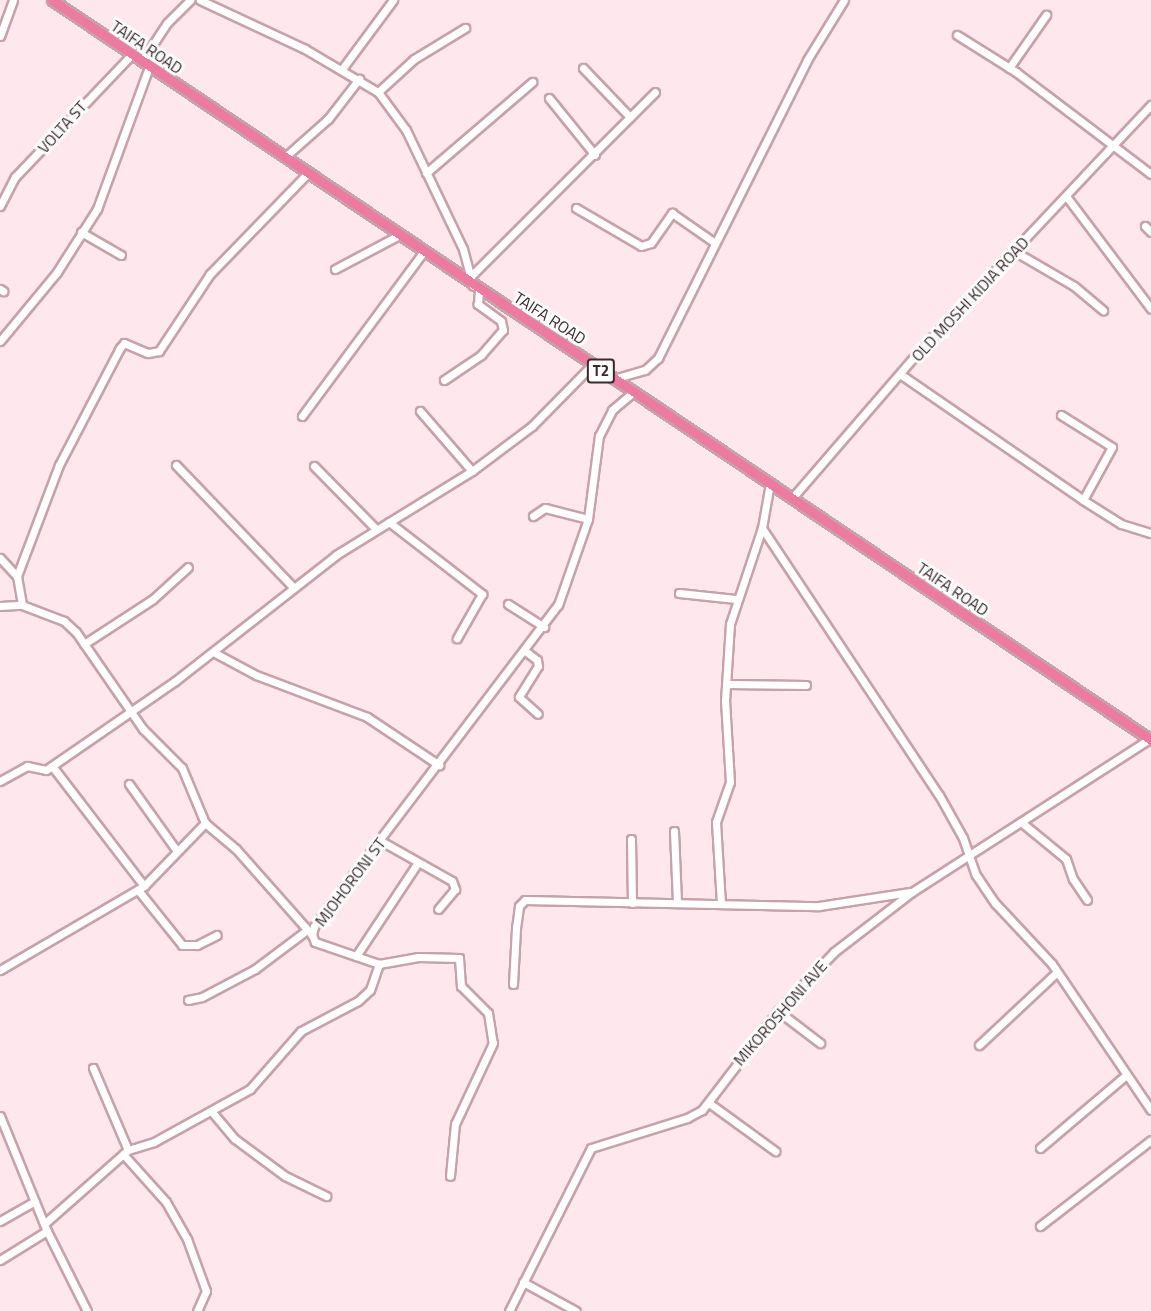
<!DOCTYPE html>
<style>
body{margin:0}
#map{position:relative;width:1151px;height:1311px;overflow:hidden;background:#fee7ed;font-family:"Titillium Web",sans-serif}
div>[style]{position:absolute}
.roads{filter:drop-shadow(2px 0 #c6a2ab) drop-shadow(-2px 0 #c6a2ab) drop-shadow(0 2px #c6a2ab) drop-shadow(0 -2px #c6a2ab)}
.minor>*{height:7px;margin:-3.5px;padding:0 3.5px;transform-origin:3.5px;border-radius:3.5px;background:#fff}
.highway>*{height:9px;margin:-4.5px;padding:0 4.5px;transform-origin:4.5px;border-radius:4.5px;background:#ed7aa0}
span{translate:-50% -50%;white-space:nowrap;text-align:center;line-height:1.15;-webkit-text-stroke:6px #fbfbfb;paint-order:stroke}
.shield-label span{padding:2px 4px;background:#fbfbfb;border:2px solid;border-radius:4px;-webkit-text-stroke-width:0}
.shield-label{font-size:15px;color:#392a2e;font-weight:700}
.street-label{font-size:16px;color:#392a2e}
</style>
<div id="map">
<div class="roads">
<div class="minor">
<i style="left:200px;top:0;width:116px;rotate:25deg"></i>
<i style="left:305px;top:49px;width:85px;rotate:30.5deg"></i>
<i style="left:378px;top:92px;width:47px;rotate:53.6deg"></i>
<i style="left:406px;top:130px;width:132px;rotate:64.4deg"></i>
<i style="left:463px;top:249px;width:38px;rotate:75deg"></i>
<i style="left:957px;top:35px;width:70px;rotate:32.1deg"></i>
<i style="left:1016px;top:72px;width:169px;rotate:37.1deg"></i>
<i style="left:0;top:36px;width:38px;rotate:-70deg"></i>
<i style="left:142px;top:61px;width:45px;rotate:-56.7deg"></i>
<i style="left:167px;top:23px;width:33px;rotate:-45deg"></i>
<i style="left:583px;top:68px;width:68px;rotate:46.2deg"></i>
<i style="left:1009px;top:68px;width:65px;rotate:-55.1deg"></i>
<i style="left:342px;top:69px;width:86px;rotate:-53.5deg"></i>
<i style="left:378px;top:92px;width:49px;rotate:-42.5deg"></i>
<i style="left:414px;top:59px;width:60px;rotate:-31.3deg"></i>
<i style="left:549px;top:98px;width:73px;rotate:51.1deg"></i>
<i style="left:285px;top:157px;width:57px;rotate:-41.5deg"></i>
<i style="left:328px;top:119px;width:51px;rotate:-52.2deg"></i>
<i style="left:426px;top:173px;width:140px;rotate:-40.6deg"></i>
<i style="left:1066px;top:196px;width:141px;rotate:53deg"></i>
<i style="left:0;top:206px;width:33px;rotate:-63deg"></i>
<i style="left:15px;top:177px;width:170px;rotate:-46.4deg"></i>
<i style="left:576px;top:208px;width:75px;rotate:30.3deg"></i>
<i style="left:641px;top:246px;width:10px;rotate:-17deg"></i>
<i style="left:651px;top:243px;width:37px;rotate:-55deg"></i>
<i style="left:672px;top:213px;width:52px;rotate:34.9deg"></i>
<i style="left:1145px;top:226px;width:8px;rotate:45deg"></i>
<i style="left:81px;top:232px;width:46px;rotate:29.9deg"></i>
<i style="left:1014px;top:251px;width:69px;rotate:30.3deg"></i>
<i style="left:1074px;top:286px;width:38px;rotate:40deg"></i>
<i style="left:335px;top:269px;width:75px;rotate:-27.9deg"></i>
<i style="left:471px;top:276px;width:260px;rotate:-45deg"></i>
<i style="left:0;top:289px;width:4px;rotate:34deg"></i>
<i style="left:0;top:341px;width:89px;rotate:-50.4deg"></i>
<i style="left:57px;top:272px;width:75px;rotate:-57.6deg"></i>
<i style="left:97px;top:209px;width:151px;rotate:-69.9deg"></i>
<i style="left:900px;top:374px;width:222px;rotate:34.5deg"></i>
<i style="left:1083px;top:500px;width:45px;rotate:32.3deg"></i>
<i style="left:1121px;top:524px;width:31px;rotate:17deg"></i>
<i style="left:613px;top:379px;width:33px;rotate:-16deg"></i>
<i style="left:645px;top:370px;width:18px;rotate:-43deg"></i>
<i style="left:658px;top:358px;width:333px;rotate:-63.4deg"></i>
<i style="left:807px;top:60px;width:70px;rotate:-58.3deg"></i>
<i style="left:444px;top:380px;width:45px;rotate:-34deg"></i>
<i style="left:481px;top:355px;width:33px;rotate:-49deg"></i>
<i style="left:503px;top:330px;width:9px;rotate:-103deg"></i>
<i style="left:501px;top:321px;width:29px;rotate:-144deg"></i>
<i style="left:478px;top:304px;width:14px;rotate:-86deg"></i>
<i style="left:420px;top:411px;width:79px;rotate:49.1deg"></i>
<i style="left:1061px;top:415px;width:60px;rotate:32.1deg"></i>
<i style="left:1112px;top:447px;width:60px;rotate:118.7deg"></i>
<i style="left:302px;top:416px;width:205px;rotate:-53.5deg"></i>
<i style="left:176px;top:465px;width:169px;rotate:46.2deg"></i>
<i style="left:314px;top:466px;width:87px;rotate:45.5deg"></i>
<i style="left:793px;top:497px;width:194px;rotate:-49.2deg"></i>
<i style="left:920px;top:350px;width:337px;rotate:-46.7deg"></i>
<i style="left:533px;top:516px;width:14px;rotate:-34deg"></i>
<i style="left:545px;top:508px;width:44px;rotate:14.3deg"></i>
<i style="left:389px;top:522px;width:118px;rotate:37.7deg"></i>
<i style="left:482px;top:594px;width:51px;rotate:119.6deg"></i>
<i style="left:762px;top:528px;width:320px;rotate:56.5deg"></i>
<i style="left:939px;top:795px;width:49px;rotate:60.8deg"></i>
<i style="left:963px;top:838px;width:39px;rotate:71deg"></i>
<i style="left:976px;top:875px;width:34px;rotate:56deg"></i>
<i style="left:995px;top:903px;width:83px;rotate:46.9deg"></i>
<i style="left:1052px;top:964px;width:176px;rotate:55.9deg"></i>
<i style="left:0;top:558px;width:25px;rotate:47deg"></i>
<i style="left:17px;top:576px;width:29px;rotate:80deg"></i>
<i style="left:22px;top:605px;width:45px;rotate:20.9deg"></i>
<i style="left:64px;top:621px;width:16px;rotate:43deg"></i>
<i style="left:76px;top:632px;width:118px;rotate:55.4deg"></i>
<i style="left:143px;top:729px;width:55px;rotate:45deg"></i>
<i style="left:182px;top:768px;width:60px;rotate:67.3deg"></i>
<i style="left:205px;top:823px;width:40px;rotate:40deg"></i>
<i style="left:236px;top:849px;width:115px;rotate:48.5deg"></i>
<i style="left:17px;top:576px;width:119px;rotate:-69.3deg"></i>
<i style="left:59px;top:465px;width:132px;rotate:-62.5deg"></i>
<i style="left:120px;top:348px;width:6px;rotate:-51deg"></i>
<i style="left:124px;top:343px;width:26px;rotate:23deg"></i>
<i style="left:148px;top:353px;width:11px;rotate:-10deg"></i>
<i style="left:159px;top:351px;width:92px;rotate:-56.5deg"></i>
<i style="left:210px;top:274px;width:141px;rotate:-45.9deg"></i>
<i style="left:679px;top:593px;width:57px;rotate:6deg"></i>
<i style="left:508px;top:604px;width:43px;rotate:32.6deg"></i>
<i style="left:0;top:606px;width:22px;rotate:-3deg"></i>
<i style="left:84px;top:644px;width:82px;rotate:-33.1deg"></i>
<i style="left:153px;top:599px;width:47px;rotate:-42.4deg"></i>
<i style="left:524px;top:650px;width:16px;rotate:38deg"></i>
<i style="left:537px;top:660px;width:6px;rotate:81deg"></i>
<i style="left:538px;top:666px;width:36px;rotate:122deg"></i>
<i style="left:519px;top:697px;width:25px;rotate:42deg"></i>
<i style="left:215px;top:653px;width:47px;rotate:28.2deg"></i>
<i style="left:256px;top:675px;width:119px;rotate:20.7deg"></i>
<i style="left:367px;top:717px;width:87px;rotate:33.7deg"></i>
<i style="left:727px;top:684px;width:79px;rotate:0.7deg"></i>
<i style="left:52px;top:766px;width:151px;rotate:52.5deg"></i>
<i style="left:0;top:781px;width:31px;rotate:-29deg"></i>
<i style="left:27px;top:766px;width:19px;rotate:12deg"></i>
<i style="left:46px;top:770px;width:157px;rotate:-34.6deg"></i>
<i style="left:175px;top:681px;width:204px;rotate:-38deg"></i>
<i style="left:336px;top:555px;width:160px;rotate:-31.7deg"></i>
<i style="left:472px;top:471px;width:75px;rotate:-36.9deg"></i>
<i style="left:532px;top:426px;width:87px;rotate:-45.5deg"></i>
<i style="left:129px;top:784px;width:82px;rotate:54.4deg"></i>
<i style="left:1021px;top:822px;width:58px;rotate:39.4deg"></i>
<i style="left:1066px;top:859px;width:21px;rotate:71deg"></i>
<i style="left:1073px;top:879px;width:25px;rotate:56deg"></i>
<i style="left:674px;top:831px;width:71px;rotate:87.6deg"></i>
<i style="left:631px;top:839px;width:64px;rotate:89.1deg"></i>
<i style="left:381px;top:841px;width:81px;rotate:29.4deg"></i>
<i style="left:452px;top:881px;width:9px;rotate:69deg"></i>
<i style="left:455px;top:889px;width:26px;rotate:130deg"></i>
<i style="left:138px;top:890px;width:70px;rotate:51.3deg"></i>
<i style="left:182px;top:945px;width:15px"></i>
<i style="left:197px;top:945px;width:22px;rotate:-27deg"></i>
<i style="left:721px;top:904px;width:82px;rotate:-93.5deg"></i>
<i style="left:716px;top:822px;width:42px;rotate:-70.7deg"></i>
<i style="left:730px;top:782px;width:81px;rotate:-93.5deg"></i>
<i style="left:725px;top:701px;width:77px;rotate:-86.3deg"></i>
<i style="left:730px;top:624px;width:101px;rotate:-71.6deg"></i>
<i style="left:762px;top:528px;width:46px;rotate:-79.9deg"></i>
<i style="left:356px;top:956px;width:110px;rotate:-56.5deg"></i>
<i style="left:379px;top:964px;width:40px;rotate:-10deg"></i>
<i style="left:418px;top:957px;width:41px;rotate:1.4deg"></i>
<i style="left:459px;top:958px;width:28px;rotate:86deg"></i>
<i style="left:461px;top:986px;width:38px;rotate:45deg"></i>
<i style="left:488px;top:1013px;width:30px;rotate:81deg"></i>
<i style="left:493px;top:1043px;width:89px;rotate:115.1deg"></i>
<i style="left:455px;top:1124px;width:52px;rotate:95.5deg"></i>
<i style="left:0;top:970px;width:167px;rotate:-30.3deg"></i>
<i style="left:144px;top:886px;width:88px;rotate:-45.9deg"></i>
<i style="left:513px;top:984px;width:56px;rotate:-86.9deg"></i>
<i style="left:516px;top:928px;width:22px;rotate:-82deg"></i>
<i style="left:519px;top:906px;width:8px;rotate:-45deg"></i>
<i style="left:525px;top:900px;width:294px;rotate:1.2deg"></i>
<i style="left:819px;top:906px;width:92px;rotate:-8.7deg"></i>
<i style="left:188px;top:1000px;width:14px;rotate:-12deg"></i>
<i style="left:202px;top:997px;width:60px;rotate:-27.8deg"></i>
<i style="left:255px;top:969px;width:65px;rotate:-36.9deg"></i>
<i style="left:778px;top:1011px;width:53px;rotate:37.3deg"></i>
<i style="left:979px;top:1045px;width:105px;rotate:-43.1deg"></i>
<i style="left:93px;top:1068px;width:89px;rotate:66.9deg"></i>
<i style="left:709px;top:1103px;width:82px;rotate:36deg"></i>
<i style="left:212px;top:1112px;width:35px;rotate:50deg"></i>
<i style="left:235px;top:1139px;width:62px;rotate:36.5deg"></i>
<i style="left:285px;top:1176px;width:46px;rotate:26deg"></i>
<i style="left:0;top:1116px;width:124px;rotate:67.8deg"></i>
<i style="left:47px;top:1231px;width:89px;rotate:63.4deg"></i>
<i style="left:1040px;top:1148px;width:111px;rotate:-40.3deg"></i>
<i style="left:123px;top:1154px;width:64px;rotate:48.1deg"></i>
<i style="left:166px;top:1202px;width:43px;rotate:60.4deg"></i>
<i style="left:187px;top:1239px;width:55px;rotate:69.9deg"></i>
<i style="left:206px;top:1291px;width:22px;rotate:114deg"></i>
<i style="left:0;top:1221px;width:40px;rotate:-29.7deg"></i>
<i style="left:44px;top:1224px;width:112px;rotate:-41.4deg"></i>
<i style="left:128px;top:1150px;width:27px;rotate:-17deg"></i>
<i style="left:154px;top:1142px;width:110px;rotate:-28.9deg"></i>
<i style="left:250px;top:1089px;width:77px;rotate:-48.7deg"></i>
<i style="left:301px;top:1031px;width:64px;rotate:-27.8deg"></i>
<i style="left:358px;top:1001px;width:16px;rotate:-43deg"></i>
<i style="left:370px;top:990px;width:28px;rotate:-71deg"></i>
<i style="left:379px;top:964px;width:68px;rotate:-161deg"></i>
<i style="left:315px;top:942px;width:8px;rotate:-113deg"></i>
<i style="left:312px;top:935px;width:9px;rotate:-77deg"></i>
<i style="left:314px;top:926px;width:403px;rotate:-52.8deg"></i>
<i style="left:558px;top:605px;width:91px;rotate:-70.8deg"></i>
<i style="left:588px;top:519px;width:84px;rotate:-82.5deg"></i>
<i style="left:599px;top:436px;width:29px;rotate:-63deg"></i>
<i style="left:612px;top:410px;width:26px;rotate:-40deg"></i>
<i style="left:1040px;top:1226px;width:140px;rotate:-37.8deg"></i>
<i style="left:0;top:1260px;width:55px;rotate:-31.7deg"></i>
<i style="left:523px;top:1282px;width:60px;rotate:28.7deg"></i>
<i style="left:509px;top:1311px;width:182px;rotate:-63.3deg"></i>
<i style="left:591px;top:1148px;width:101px;rotate:-17.4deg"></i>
<i style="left:687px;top:1118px;width:17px;rotate:-28deg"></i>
<i style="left:702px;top:1110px;width:125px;rotate:-52.5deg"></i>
<i style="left:778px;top:1011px;width:81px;rotate:-46.5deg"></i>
<i style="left:834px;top:952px;width:98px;rotate:-37.6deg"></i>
<i style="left:912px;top:892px;width:284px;rotate:-32.8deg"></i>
</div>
<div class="highway">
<i style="left:52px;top:0;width:1325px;rotate:33.95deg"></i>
</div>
</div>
<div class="shield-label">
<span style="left:601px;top:371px">T2</span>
</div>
<div class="street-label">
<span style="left:147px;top:47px;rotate:34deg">TAIFA ROAD</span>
<span style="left:62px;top:127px;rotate:-48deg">VOLTA ST</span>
<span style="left:970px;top:299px;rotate:-47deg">OLD MOSHI KIDIA ROAD</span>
<span style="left:550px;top:318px;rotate:33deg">TAIFA ROAD</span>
<span style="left:953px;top:589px;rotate:34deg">TAIFA ROAD</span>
<span style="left:350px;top:882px;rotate:-53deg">MJOHORONI ST</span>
<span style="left:780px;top:1013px;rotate:-49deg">MIKOROSHONI AVE</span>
</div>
</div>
